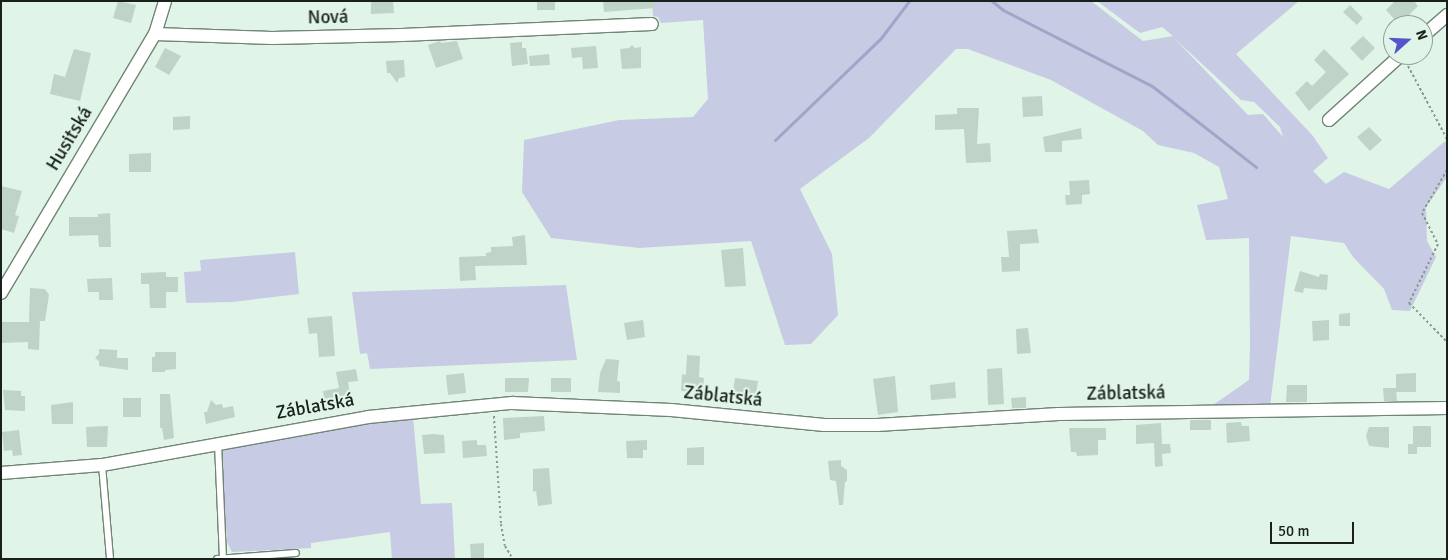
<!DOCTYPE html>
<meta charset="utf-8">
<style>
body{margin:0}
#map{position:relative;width:1448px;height:560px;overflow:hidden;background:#e0f5e8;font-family:Signika,sans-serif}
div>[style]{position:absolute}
.green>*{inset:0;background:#c7cbe3}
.stream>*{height:3px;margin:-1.5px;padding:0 1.5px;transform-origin:1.5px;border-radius:1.5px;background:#a0a5c9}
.building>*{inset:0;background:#bfd3c6}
.path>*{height:2px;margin-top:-1px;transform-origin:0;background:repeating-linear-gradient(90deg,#8a9990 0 2.5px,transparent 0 5px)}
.roads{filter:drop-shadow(1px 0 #718477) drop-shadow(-1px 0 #718477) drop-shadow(0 1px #718477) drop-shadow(0 -1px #718477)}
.lane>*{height:6px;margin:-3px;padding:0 3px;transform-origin:3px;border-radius:3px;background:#fff}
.street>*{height:12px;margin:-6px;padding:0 6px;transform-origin:6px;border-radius:6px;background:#fff}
span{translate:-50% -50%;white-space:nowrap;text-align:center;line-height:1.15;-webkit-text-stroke:4.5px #e0f5e8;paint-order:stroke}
.street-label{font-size:19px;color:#19211c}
.frame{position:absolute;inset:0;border:2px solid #19211c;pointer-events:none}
.north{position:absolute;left:1383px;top:15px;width:50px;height:50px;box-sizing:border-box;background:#e0f5e8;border:1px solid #90a096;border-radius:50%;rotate:70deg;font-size:14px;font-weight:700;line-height:20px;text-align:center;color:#19211c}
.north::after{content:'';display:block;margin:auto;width:18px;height:22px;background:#5655cc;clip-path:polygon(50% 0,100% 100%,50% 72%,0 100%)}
.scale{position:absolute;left:1270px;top:522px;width:84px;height:22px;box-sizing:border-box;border:2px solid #19211c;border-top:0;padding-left:6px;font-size:15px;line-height:18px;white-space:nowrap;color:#19211c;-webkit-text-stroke:4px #e0f5e8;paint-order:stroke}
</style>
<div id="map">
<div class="green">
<i style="clip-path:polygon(evenodd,652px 1px,1091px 1px,1143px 41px,1173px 36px,1162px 27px,1140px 33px,1097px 1px,1299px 1px,1236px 54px,1313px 136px,1328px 158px,1313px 171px,1326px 184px,1344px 172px,1389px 189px,1445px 141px,1447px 144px,1447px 177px,1426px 207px,1427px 241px,1436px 257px,1410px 311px,1392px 310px,1384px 289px,1353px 257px,1344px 243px,1291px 236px,1270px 407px,1213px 405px,1249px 380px,1250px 345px,1249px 238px,1206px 240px,1197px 205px,1228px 199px,1219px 167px,1194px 153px,1158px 145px,1143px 131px,1051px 80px,968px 49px,956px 49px,869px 138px,800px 189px,832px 254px,838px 315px,811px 344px,785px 345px,751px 241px,639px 248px,551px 238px,522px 192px,524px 140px,619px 120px,693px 117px,708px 99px,703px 20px,661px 23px,658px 17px,653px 16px,652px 1px,1174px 38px,1241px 100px,1254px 102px,1280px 127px,1283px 137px,1263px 114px,1248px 115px,1174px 38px)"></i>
<i style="clip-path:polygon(295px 252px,299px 294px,232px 302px,186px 303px,184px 272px,201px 271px,200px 260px)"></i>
<i style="clip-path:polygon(566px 285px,577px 360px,370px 369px,367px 353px,360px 354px,352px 292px)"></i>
<i style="clip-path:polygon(413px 417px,421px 504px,452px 503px,455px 559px,392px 559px,390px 532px,311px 543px,311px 548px,232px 552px,227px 542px,221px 454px,226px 447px,336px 427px)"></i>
</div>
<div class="stream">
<i style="left:992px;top:1px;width:14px;rotate:39deg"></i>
<i style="left:1003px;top:10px;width:167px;rotate:27deg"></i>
<i style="left:1152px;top:86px;width:132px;rotate:37.9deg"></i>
<i style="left:775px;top:140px;width:147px;rotate:-43.9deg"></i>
<i style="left:881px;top:38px;width:46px;rotate:-52.9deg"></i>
</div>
<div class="building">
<i style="clip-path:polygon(118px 1px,136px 5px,131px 23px,113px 18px)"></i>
<i style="clip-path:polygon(371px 1px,393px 1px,394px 13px,371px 14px)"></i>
<i style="clip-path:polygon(537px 1px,555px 1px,555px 10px,537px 10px)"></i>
<i style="clip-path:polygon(603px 1px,654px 1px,655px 8px,604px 12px)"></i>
<i style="clip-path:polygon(1395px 1px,1414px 1px,1418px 6px,1403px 21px,1399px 16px,1395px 20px,1386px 10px)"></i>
<i style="clip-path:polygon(1350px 5px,1363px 18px,1357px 25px,1343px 12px)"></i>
<i style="clip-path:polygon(1363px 36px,1375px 48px,1362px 61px,1350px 48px)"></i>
<i style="clip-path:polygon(440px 41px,441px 43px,457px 41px,463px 59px,436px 68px,428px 45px)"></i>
<i style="clip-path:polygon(522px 42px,522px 48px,526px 48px,528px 64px,512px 66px,510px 43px)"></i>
<i style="clip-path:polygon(632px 45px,635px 48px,641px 47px,641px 68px,622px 69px,620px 49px,629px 48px)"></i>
<i style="clip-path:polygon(596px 46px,598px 68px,583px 69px,582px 57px,572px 58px,571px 48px)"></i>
<i style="clip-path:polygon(165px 48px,181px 56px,169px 75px,155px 67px)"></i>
<i style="clip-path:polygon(74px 49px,91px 53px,80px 101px,50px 94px,54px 74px,65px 77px)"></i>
<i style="clip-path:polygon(1324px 49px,1349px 74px,1309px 111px,1295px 93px,1307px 81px,1312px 86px,1326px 72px,1314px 60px)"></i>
<i style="clip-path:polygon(549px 54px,550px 65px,530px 66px,529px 56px)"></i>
<i style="clip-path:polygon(404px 60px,405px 77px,399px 78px,397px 83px,390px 73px,387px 73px,386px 61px)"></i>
<i style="clip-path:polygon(1042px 96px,1043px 116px,1023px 117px,1022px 97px)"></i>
<i style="clip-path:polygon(957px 108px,979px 108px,977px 144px,990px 143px,991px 162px,966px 163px,964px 129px,935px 130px,935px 115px,957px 114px)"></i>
<i style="clip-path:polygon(190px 116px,190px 129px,173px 130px,173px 117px)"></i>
<i style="clip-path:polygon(1369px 127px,1382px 140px,1370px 151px,1357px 137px)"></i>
<i style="clip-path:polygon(1081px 128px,1082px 139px,1062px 141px,1062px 152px,1045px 152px,1043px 137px)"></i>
<i style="clip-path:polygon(151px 153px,151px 172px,129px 172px,129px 154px)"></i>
<i style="clip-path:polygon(1089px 180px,1090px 194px,1082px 195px,1082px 204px,1066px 205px,1065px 195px,1070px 195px,1069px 181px)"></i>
<i style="clip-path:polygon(1px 186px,22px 191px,15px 215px,19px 216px,14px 233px,1px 229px)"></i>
<i style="clip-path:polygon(110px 213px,111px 247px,99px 247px,98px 235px,69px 236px,69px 217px,98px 217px,98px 214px)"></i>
<i style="clip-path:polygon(1037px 229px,1039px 243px,1020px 244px,1020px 271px,1002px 272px,1001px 257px,1009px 257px,1007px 231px)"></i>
<i style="clip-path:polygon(525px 235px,527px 265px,475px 266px,476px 280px,460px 281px,459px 257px,486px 256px,486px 253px,491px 252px,491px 247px,513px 246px,512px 237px)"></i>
<i style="clip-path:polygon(743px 248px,746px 286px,725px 287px,721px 250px)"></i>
<i style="clip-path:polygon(1300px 271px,1319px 277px,1320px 274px,1328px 275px,1327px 290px,1304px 288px,1303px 293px,1294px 291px)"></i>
<i style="clip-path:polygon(166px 272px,166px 277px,178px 277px,178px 292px,166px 292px,166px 308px,150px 308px,149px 284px,141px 284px,141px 273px)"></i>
<i style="clip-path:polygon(112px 278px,113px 300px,99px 300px,99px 292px,88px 292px,87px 279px)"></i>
<i style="clip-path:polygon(30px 288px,45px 289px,49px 295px,45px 321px,40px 321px,39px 350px,28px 349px,28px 342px,1px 343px,1px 322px,29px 322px)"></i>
<i style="clip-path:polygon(1350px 313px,1350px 326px,1339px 326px,1339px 314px)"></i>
<i style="clip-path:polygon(332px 316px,335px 356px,319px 357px,317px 333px,309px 334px,307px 318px)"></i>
<i style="clip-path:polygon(643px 320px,645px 337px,627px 340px,624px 323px)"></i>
<i style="clip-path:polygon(1329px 320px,1329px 340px,1313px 341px,1312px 321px)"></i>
<i style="clip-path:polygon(1028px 328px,1031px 353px,1017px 354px,1016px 329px)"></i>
<i style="clip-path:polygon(99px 349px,117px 350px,117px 358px,128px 358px,128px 370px,99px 366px,99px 361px,95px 358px,99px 354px)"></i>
<i style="clip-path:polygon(155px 352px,176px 352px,176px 369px,165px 370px,165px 372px,152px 372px,152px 357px,155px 357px)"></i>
<i style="clip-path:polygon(687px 355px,700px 356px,699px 377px,704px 378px,703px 389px,698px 390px,697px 392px,681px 391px,682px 374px,686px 375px)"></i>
<i style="clip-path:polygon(606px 359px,619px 360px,617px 381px,620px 382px,620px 393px,598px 392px,600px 373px)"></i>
<i style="clip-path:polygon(1002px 368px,1004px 404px,988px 405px,987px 369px)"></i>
<i style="clip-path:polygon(356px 369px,358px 381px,348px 382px,352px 407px,326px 411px,323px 391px,339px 388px,336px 372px)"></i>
<i style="clip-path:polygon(464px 373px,466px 393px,448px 395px,446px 375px)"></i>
<i style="clip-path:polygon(1416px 373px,1416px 392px,1396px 392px,1396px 374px)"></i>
<i style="clip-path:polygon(895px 376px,898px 412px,878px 415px,873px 379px)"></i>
<i style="clip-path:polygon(505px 378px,529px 378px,528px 392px,505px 392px)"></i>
<i style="clip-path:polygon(551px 378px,571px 378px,571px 392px,551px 392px)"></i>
<i style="clip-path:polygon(735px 378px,758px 381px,755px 400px,732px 396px)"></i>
<i style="clip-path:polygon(955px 382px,956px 398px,931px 400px,930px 385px)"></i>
<i style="clip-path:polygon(1287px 385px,1307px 385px,1307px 402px,1286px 402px)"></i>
<i style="clip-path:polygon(1383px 388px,1396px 388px,1397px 401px,1384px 401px)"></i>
<i style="clip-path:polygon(3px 390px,21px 391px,21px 396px,25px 396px,25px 411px,5px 410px)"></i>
<i style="clip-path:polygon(160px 394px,170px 394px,174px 438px,164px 440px,162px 428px,160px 428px)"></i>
<i style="clip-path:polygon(1026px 397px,1026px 408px,1012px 408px,1011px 398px)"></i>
<i style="clip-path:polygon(123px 398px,141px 398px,141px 417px,123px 417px)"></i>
<i style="clip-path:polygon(211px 400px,216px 405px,222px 404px,223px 408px,233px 406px,235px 417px,206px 424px,204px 412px,207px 412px)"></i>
<i style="clip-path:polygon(73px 402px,73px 424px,52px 424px,51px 405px)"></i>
<i style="clip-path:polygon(544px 416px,545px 431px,520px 433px,520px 438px,504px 440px,503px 418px)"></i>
<i style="clip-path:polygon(1190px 420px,1211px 420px,1211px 430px,1190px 430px)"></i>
<i style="clip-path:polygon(1241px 422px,1242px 426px,1249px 426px,1250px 441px,1227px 443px,1226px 423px)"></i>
<i style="clip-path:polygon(1161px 423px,1162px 444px,1170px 444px,1171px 453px,1162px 454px,1163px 466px,1155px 467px,1154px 443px,1136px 444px,1136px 425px)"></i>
<i style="clip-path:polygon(108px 426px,107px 447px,87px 447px,86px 427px)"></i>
<i style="clip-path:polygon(1413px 426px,1431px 426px,1431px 447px,1417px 447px,1417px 454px,1408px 454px,1408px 444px,1413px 444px)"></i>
<i style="clip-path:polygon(1369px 427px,1389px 427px,1389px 448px,1369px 446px,1366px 436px)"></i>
<i style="clip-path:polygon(1069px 428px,1106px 428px,1106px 440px,1098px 440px,1098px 455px,1077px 456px,1076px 452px,1071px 452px)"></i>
<i style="clip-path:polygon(19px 430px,22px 455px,13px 456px,12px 450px,4px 451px,2px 432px)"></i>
<i style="clip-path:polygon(433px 434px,444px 435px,445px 453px,424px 454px,422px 435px)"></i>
<i style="clip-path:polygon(477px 440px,477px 445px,486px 445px,487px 456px,463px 458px,462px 441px)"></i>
<i style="clip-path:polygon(647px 440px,647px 450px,643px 450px,643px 458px,627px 458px,626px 441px)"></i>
<i style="clip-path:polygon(704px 447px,704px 465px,687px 465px,687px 448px)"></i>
<i style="clip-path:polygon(841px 460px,841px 466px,847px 470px,847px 481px,845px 482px,843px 505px,839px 505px,836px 481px,830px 480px,828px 461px)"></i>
<i style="clip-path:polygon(549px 468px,552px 504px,538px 506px,536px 491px,533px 492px,533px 469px)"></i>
<i style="clip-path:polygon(484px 543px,484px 559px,471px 559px,470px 544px)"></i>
</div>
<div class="path">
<i style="left:1408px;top:66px;width:83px;rotate:61.9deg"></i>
<i style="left:1447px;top:170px;width:50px;rotate:120.2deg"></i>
<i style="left:1422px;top:213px;width:35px;rotate:63deg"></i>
<i style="left:1438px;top:244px;width:66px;rotate:116.2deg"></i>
<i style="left:1409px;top:303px;width:54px;rotate:45.7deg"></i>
<i style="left:494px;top:416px;width:108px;rotate:86.3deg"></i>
<i style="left:501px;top:524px;width:22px;rotate:80deg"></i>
<i style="left:505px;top:546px;width:12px;rotate:59deg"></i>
</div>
<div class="roads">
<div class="lane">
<i style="left:218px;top:444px;width:114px;rotate:87.5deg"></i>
<i style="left:102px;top:465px;width:94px;rotate:85.1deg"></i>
<i style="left:217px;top:559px;width:79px;rotate:-4.3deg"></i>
</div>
<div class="street">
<i style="left:155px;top:34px;width:117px;rotate:2deg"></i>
<i style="left:272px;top:38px;width:130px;rotate:-1.3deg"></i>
<i style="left:402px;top:35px;width:250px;rotate:-2.5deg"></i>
<i style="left:1423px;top:36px;width:32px;rotate:-41deg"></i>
<i style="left:1329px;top:120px;width:97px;rotate:-42.1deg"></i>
<i style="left:1px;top:293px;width:301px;rotate:-59.3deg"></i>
<i style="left:155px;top:34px;width:34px;rotate:-73deg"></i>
<i style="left:1px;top:473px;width:101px;rotate:-4.5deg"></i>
<i style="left:102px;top:465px;width:270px;rotate:-10.2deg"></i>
<i style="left:368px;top:417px;width:145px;rotate:-5.6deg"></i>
<i style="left:512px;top:403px;width:159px;rotate:2.5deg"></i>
<i style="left:671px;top:410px;width:154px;rotate:5.6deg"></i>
<i style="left:824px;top:425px;width:53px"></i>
<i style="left:877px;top:425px;width:182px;rotate:-3.5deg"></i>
<i style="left:1059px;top:414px;width:388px;rotate:-0.9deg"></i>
</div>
</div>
<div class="street-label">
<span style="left:328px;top:18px;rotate:-1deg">Nová</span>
<span style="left:70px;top:139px;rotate:-59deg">Husitská</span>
<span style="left:1126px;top:394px;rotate:-1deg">Záblatská</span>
<span style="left:723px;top:397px;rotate:6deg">Záblatská</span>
<span style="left:315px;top:407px;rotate:-10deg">Záblatská</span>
</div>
<div class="frame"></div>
<div class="north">N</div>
<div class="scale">50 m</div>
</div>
